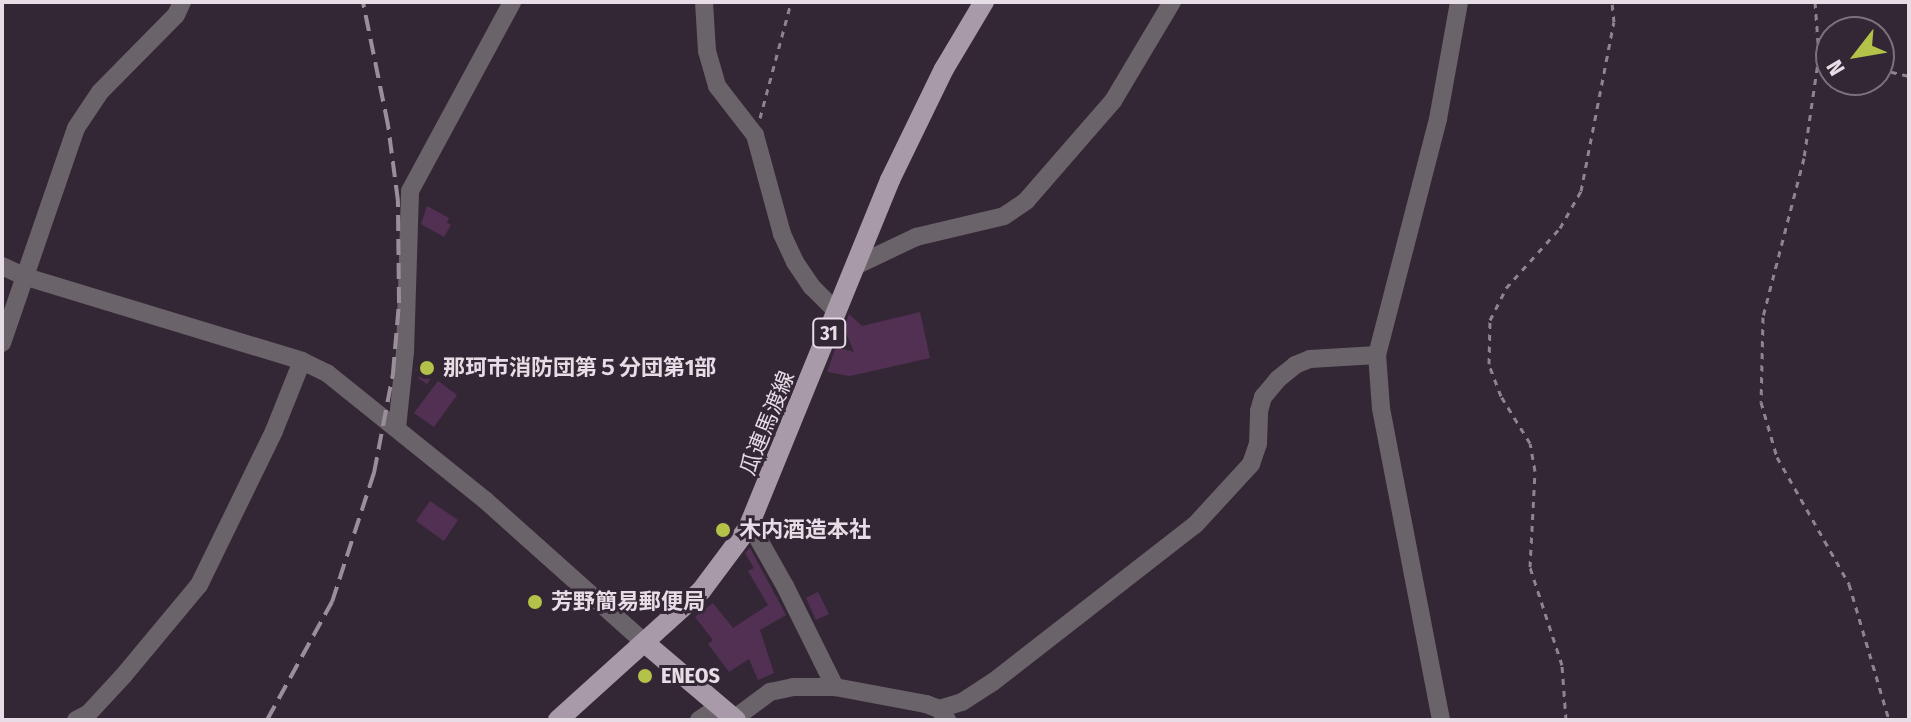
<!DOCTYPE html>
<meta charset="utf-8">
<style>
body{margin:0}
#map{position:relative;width:1911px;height:722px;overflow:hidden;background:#342735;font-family:"Fira Sans Condensed","Noto Sans JP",sans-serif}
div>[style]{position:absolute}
.building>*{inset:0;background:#513053}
.path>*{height:3px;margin-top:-1.5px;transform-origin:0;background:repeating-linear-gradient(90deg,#8e838e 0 6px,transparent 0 12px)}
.minor>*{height:18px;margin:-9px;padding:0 9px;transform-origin:9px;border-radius:9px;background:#6a636a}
.major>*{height:20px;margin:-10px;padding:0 10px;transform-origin:10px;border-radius:10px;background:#a89aa8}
.rail>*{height:4px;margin-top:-2px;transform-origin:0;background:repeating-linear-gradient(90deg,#998e99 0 16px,transparent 0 24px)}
.dots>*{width:22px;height:22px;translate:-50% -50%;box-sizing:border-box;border:4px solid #342735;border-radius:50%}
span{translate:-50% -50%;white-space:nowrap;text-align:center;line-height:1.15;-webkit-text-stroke:6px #342735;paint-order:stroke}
.shield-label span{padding:2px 6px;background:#342735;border:2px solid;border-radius:6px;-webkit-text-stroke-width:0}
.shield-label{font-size:20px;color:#e6dde6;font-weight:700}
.poi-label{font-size:22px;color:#e6dde6;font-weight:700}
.left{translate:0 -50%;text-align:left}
.street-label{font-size:22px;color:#e6dde6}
.frame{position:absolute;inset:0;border:4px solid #e6dde6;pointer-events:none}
.north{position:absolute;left:1815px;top:16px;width:80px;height:80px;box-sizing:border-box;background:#342735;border:2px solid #7b707c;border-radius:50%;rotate:239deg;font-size:22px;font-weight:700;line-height:32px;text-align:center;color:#e6dde6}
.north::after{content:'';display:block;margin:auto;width:28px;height:36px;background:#b4c24a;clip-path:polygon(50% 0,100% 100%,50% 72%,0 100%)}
</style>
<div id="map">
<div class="building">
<i style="clip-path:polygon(427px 206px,449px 218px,447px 223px,451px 225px,444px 237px,421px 224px)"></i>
<i style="clip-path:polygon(920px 312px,930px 358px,850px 376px,827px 372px,836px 347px,854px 352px,844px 328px,849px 314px,862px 326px)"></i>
<i style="clip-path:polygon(421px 361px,436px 371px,427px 384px,418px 378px,421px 374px,415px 370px)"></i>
<i style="clip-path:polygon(438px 381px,457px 395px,434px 427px,414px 413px)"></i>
<i style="clip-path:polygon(430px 501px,458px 520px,444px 541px,416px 521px)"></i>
<i style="clip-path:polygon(750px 548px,786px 615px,760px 630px,774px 673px,758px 680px,749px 659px,729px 672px,708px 644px,713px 640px,695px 617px,713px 603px,733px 628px,768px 605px,748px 571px,754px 568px,745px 553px)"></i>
<i style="clip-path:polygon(818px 592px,829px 614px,816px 620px,806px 598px)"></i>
</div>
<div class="path">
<i style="left:1815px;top:2px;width:53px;rotate:85.7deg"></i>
<i style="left:1819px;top:55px;width:104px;rotate:98.3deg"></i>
<i style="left:1804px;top:158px;width:164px;rotate:104.5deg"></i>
<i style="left:1763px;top:317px;width:85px;rotate:91.3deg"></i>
<i style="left:1761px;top:402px;width:57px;rotate:73.8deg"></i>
<i style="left:1777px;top:457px;width:146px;rotate:60.4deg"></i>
<i style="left:1849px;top:584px;width:142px;rotate:73.6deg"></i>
<i style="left:1819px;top:55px;width:12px;rotate:14deg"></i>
<i style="left:1879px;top:69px;width:31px;rotate:13deg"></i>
<i style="left:760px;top:118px;width:120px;rotate:-75deg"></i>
<i style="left:1566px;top:720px;width:55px;rotate:-94.2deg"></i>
<i style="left:1562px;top:665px;width:103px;rotate:-108.1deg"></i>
<i style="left:1530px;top:567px;width:96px;rotate:-87deg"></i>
<i style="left:1535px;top:471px;width:28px;rotate:-100deg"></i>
<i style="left:1530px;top:443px;width:55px;rotate:-121.7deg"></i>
<i style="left:1501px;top:396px;width:34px;rotate:-111deg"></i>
<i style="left:1489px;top:364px;width:44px;rotate:-88.7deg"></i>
<i style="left:1490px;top:320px;width:36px;rotate:-63deg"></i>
<i style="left:1506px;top:288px;width:81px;rotate:-48deg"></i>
<i style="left:1560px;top:228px;width:43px;rotate:-60.4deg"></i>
<i style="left:1581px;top:191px;width:172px;rotate:-79deg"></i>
<i style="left:1614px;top:22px;width:20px;rotate:-96deg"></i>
</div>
<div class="minor">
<i style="left:704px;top:2px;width:49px;rotate:86.5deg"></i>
<i style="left:707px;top:51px;width:36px;rotate:74deg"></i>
<i style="left:717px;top:86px;width:62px;rotate:52.2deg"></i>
<i style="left:755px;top:135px;width:103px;rotate:74.7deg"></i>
<i style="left:782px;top:234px;width:31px;rotate:65deg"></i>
<i style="left:795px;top:262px;width:30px;rotate:56deg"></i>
<i style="left:812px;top:287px;width:35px;rotate:45deg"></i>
<i style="left:2px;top:266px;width:23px;rotate:25deg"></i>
<i style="left:23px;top:276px;width:292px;rotate:16.9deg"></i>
<i style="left:302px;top:361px;width:28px;rotate:26deg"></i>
<i style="left:327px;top:373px;width:203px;rotate:38.8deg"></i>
<i style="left:485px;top:500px;width:215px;rotate:41.8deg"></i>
<i style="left:855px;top:266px;width:68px;rotate:-25.4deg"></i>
<i style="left:916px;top:237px;width:90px;rotate:-13.4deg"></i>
<i style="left:1004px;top:216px;width:27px;rotate:-34deg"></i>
<i style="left:1026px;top:201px;width:133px;rotate:-49deg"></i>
<i style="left:1113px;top:101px;width:115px;rotate:-59.2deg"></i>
<i style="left:2px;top:343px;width:227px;rotate:-71deg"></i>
<i style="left:76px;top:128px;width:43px;rotate:-56.3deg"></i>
<i style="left:100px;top:92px;width:108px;rotate:-45.4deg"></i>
<i style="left:176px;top:15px;width:14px;rotate:-65deg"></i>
<i style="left:397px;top:428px;width:76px;rotate:-84deg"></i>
<i style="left:405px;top:352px;width:161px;rotate:-88.2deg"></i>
<i style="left:410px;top:191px;width:215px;rotate:-61.6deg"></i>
<i style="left:748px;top:528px;width:9px;rotate:36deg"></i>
<i style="left:755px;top:533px;width:61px;rotate:60.5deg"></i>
<i style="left:785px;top:586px;width:113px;rotate:63.7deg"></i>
<i style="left:939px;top:709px;width:24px;rotate:-17deg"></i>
<i style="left:962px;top:702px;width:37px;rotate:-33deg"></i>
<i style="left:993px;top:682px;width:256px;rotate:-37.9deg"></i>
<i style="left:1195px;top:525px;width:83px;rotate:-47.4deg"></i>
<i style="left:1251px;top:464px;width:21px;rotate:-71deg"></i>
<i style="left:1258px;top:444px;width:33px;rotate:-88deg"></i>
<i style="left:1259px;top:411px;width:15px;rotate:-74deg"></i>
<i style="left:1263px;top:397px;width:23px;rotate:-50deg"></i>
<i style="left:1278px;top:379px;width:22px;rotate:-39deg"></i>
<i style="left:1295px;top:365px;width:16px;rotate:-22deg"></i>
<i style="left:1310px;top:359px;width:67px;rotate:-3.4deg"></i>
<i style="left:735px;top:718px;width:44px;rotate:-36.6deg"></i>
<i style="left:770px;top:692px;width:24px;rotate:-12deg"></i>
<i style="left:793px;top:687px;width:42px"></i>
<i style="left:835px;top:687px;width:93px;rotate:10.6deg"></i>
<i style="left:926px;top:704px;width:14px;rotate:21deg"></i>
<i style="left:939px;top:709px;width:14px;rotate:54deg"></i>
<i style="left:76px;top:720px;width:13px;rotate:-27deg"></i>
<i style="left:88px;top:714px;width:53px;rotate:-47.3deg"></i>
<i style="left:124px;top:675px;width:117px;rotate:-50.2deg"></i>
<i style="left:199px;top:585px;width:171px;rotate:-64deg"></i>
<i style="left:274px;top:431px;width:75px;rotate:-68.2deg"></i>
<i style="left:699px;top:720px;width:25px;rotate:-34deg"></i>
<i style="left:1441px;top:720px;width:318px;rotate:-100.9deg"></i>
<i style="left:1381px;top:408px;width:53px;rotate:-94.3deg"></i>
<i style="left:1377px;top:355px;width:244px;rotate:-75.5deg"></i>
<i style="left:1438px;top:119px;width:119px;rotate:-79.8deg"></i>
</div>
<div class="major">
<i style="left:645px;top:643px;width:119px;rotate:40.2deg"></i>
<i style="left:558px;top:720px;width:193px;rotate:-42.1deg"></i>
<i style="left:701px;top:591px;width:79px;rotate:-53.3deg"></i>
<i style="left:748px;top:528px;width:376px;rotate:-67.8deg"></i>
<i style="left:890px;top:180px;width:123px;rotate:-64.1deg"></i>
<i style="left:944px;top:69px;width:78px;rotate:-59.2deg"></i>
</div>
<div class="rail">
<i style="left:267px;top:720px;width:135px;rotate:-61.2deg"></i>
<i style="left:332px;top:602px;width:136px;rotate:-72deg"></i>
<i style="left:374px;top:473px;width:102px;rotate:-79.2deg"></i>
<i style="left:393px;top:373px;width:70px;rotate:-85.1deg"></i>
<i style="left:399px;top:303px;width:102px;rotate:-90.6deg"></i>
<i style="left:398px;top:201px;width:77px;rotate:-97.5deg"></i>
<i style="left:388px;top:125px;width:126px;rotate:-101.5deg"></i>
</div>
<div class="dots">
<i style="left:427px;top:368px;background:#b4c24a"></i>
<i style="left:723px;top:530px;background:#b4c24a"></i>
<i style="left:535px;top:602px;background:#b4c24a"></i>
<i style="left:645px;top:676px;background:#b4c24a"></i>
</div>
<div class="shield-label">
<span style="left:829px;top:333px">31</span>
</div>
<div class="poi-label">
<span class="left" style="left:443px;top:368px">那珂市消防団第５分団第1部</span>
<span class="left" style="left:739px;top:530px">木内酒造本社</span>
<span class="left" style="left:551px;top:602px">芳野簡易郵便局</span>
<span class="left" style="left:661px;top:676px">ENEOS</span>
</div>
<div class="street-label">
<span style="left:767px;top:423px;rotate:-68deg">瓜連馬渡線</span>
</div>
<div class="frame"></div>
<div class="north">N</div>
</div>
